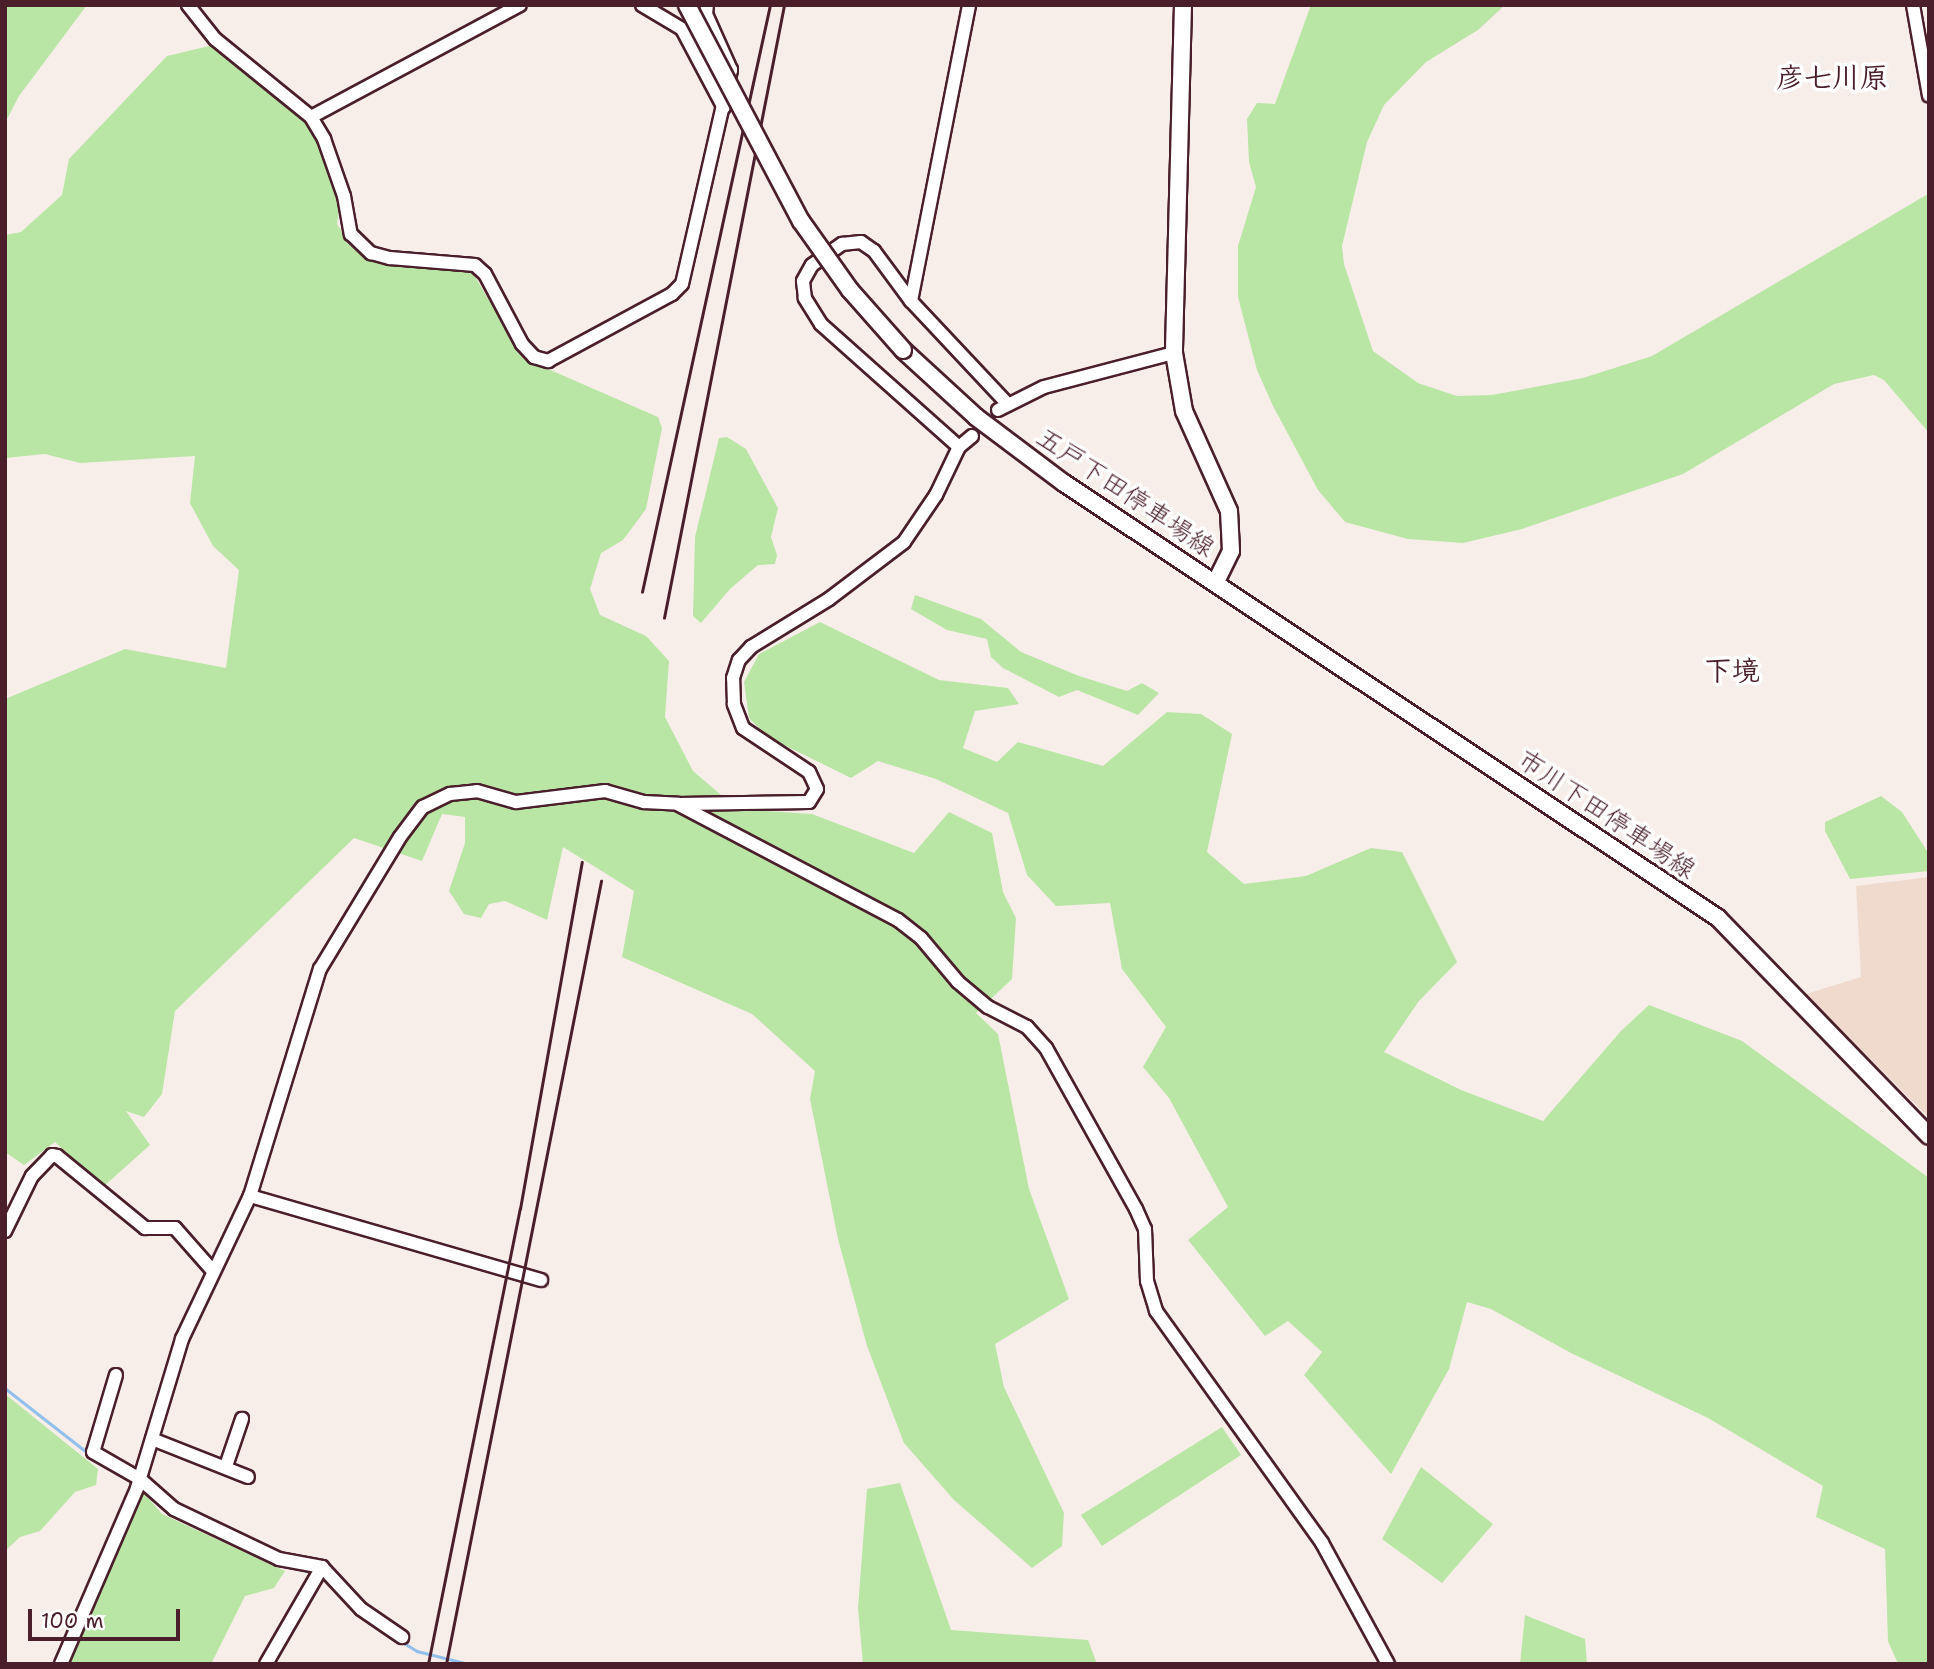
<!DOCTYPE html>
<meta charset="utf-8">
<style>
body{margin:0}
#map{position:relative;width:1934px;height:1669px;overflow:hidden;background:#f8eee9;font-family:"Shantell Sans","Klee One",sans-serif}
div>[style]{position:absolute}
.built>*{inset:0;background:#f0dace}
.green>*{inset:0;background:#b9e6a5}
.stream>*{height:2.5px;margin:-1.25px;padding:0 1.25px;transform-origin:1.25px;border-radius:1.25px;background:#91c0ec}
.roads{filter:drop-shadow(2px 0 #4a1f2b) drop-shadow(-2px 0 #4a1f2b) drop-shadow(0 2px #4a1f2b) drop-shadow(0 -2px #4a1f2b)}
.minor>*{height:12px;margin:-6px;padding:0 6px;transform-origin:6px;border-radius:6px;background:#fff}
.major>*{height:16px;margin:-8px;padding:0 8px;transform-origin:8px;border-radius:8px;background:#fff}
.rail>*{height:2.5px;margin:-1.25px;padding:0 1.25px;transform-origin:1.25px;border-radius:1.25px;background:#4a1f2b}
.bridges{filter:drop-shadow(2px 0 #4a1f2b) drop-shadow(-2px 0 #4a1f2b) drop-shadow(0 2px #4a1f2b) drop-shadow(0 -2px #4a1f2b)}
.major-bridge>*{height:16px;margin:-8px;padding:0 8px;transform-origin:8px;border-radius:8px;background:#fff}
span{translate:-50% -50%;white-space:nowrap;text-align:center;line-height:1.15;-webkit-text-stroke:7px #fff;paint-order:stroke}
.street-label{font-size:26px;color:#4a1f2b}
.neighbourhood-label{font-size:28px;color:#4a1f2b;font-weight:700}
.frame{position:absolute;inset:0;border:7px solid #4a1f2b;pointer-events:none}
.scale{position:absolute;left:28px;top:1609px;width:152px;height:32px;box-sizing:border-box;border:4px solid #4a1f2b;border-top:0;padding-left:9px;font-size:21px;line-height:24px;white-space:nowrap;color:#4a1f2b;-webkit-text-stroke:5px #fff;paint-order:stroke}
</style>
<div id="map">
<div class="built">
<i style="clip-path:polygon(1929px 877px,1929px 1118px,1806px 994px,1861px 977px,1856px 886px)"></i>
</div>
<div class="green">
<i style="clip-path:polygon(5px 5px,87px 5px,19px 96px,5px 123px)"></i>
<i style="clip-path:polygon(1311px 5px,1505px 5px,1478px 30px,1426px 62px,1384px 105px,1367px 142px,1342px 246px,1344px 264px,1373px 351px,1418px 383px,1457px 396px,1492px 395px,1583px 378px,1652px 356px,1928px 194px,1929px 433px,1884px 380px,1874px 375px,1834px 384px,1683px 474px,1522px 529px,1463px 543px,1408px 539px,1345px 522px,1318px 490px,1273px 406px,1257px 370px,1238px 297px,1238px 246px,1256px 187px,1249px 162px,1247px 119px,1257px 103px,1275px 104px)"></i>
<i style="clip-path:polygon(226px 42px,309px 115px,345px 173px,337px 224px,350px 245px,370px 260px,471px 270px,523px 358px,658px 417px,662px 428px,646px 509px,623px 540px,601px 553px,590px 589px,600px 615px,646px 636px,669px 661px,665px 717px,693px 771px,727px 800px,752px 810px,812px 814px,914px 853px,949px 812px,992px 833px,1003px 892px,1016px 918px,1012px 979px,976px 1013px,998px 1034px,1029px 1189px,1069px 1299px,995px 1344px,1004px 1387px,1064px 1513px,1062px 1546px,1032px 1568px,954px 1500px,904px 1443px,867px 1346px,838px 1239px,810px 1099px,815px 1071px,752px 1014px,622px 957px,634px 891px,563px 847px,547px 920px,505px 901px,489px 904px,481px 918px,464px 914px,449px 891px,465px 843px,465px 817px,442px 814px,422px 861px,354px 838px,175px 1011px,162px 1094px,144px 1117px,126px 1111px,150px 1145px,103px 1187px,55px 1142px,24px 1165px,5px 1152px,5px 699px,125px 649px,226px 668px,239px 570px,213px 546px,190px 503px,195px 456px,80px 463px,45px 454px,5px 458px,5px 235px,21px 232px,62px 195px,69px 159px,167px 56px)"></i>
<i style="clip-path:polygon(727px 437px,746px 449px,778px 508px,771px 537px,777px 555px,775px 564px,758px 565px,730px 589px,701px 623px,693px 616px,695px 537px,719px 438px)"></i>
<i style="clip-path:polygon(915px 595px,981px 619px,1021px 652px,1079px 676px,1127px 691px,1142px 683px,1159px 693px,1138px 715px,1077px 690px,1059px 697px,1003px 668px,991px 657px,987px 639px,947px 630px,911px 609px)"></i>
<i style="clip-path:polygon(820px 622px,939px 680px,1008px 688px,1019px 704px,975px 711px,963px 748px,997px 762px,1018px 742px,1103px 766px,1167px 712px,1201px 714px,1232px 734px,1207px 852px,1244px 884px,1306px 876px,1371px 848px,1402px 852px,1457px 962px,1419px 1001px,1384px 1052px,1461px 1090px,1543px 1121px,1621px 1031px,1649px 1005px,1742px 1041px,1929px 1178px,1929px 1664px,1898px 1664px,1888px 1641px,1885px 1549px,1816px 1517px,1823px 1486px,1708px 1418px,1571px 1353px,1491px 1309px,1467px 1302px,1449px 1369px,1391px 1474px,1304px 1375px,1322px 1352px,1288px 1321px,1265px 1336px,1188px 1240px,1228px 1207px,1169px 1098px,1143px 1067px,1166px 1027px,1122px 969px,1110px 903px,1056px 906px,1027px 875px,1008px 813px,936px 779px,878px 761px,851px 778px,768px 737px,749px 718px,744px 682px,759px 654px)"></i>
<i style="clip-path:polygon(1881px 796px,1902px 812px,1929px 854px,1929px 871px,1850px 879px,1825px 831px,1825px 822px)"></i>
<i style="clip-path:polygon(5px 1394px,98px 1469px,96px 1485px,75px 1492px,40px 1531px,20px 1537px,5px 1551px)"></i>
<i style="clip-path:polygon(1222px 1427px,1241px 1455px,1102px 1546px,1081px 1515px)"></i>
<i style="clip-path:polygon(1421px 1467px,1493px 1524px,1442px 1583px,1382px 1539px)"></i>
<i style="clip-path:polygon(900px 1483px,951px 1630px,1088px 1640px,1097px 1664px,863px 1664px,858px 1608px,867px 1489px)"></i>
<i style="clip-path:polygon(143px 1492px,162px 1514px,285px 1571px,274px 1588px,245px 1596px,211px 1664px,68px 1664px)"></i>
<i style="clip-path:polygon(1525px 1615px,1585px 1639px,1587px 1664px,1520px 1664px)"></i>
</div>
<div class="stream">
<i style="left:5px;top:1388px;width:105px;rotate:38.1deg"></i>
<i style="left:158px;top:1503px;width:18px;rotate:41deg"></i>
<i style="left:247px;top:1551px;width:14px;rotate:25deg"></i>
<i style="left:286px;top:1566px;width:29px;rotate:14deg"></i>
<i style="left:401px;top:1641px;width:19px;rotate:32deg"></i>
<i style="left:417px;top:1651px;width:54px;rotate:14deg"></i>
</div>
<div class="roads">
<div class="minor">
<i style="left:188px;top:5px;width:43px;rotate:51.5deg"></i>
<i style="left:215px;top:39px;width:124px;rotate:39.1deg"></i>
<i style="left:311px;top:117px;width:26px;rotate:59deg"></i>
<i style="left:324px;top:139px;width:60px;rotate:70.7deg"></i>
<i style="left:344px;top:196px;width:39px;rotate:80deg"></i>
<i style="left:351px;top:234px;width:28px;rotate:44deg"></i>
<i style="left:371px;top:253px;width:20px;rotate:15deg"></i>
<i style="left:390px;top:258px;width:85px;rotate:4.7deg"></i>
<i style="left:475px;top:265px;width:13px;rotate:42deg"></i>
<i style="left:485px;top:274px;width:79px;rotate:62.1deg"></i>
<i style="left:522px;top:344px;width:18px;rotate:47deg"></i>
<i style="left:534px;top:357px;width:15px;rotate:16deg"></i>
<i style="left:548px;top:361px;width:141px;rotate:-28.4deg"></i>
<i style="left:672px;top:294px;width:14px;rotate:-45deg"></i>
<i style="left:682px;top:284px;width:220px;rotate:-77.1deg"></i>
<i style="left:731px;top:70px;width:61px;rotate:-114.1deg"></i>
<i style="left:706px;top:14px;width:9px;rotate:-84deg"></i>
<i style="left:642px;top:5px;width:47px;rotate:31deg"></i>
<i style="left:682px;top:29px;width:89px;rotate:62deg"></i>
<i style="left:1913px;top:5px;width:92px;rotate:80deg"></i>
<i style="left:311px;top:117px;width:237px;rotate:-28.2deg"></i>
<i style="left:911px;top:301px;width:302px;rotate:-78.9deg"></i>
<i style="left:998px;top:410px;width:51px;rotate:-26.6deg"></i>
<i style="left:1044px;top:387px;width:134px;rotate:-14.7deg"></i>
<i style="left:959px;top:447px;width:185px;rotate:-138.3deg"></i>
<i style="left:821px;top:324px;width:31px;rotate:-122deg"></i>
<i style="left:805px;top:298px;width:17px;rotate:-97deg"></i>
<i style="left:803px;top:281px;width:18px;rotate:-61deg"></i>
<i style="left:812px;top:265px;width:37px;rotate:-35deg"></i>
<i style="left:842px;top:244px;width:19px;rotate:-6deg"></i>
<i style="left:861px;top:242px;width:16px;rotate:35deg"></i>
<i style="left:874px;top:251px;width:62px;rotate:53.5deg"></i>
<i style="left:911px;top:301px;width:139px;rotate:46.8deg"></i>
<i style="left:679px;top:805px;width:247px;rotate:27.7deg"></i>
<i style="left:898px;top:920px;width:29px;rotate:38deg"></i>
<i style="left:921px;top:938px;width:57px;rotate:49.9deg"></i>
<i style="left:958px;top:982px;width:39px;rotate:40deg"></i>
<i style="left:988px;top:1007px;width:44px;rotate:27.1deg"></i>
<i style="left:1027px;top:1027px;width:28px;rotate:48deg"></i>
<i style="left:1046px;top:1048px;width:184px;rotate:60.8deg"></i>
<i style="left:1136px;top:1209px;width:22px;rotate:66deg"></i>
<i style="left:1145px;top:1229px;width:52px;rotate:87.8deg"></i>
<i style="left:1147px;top:1281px;width:31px;rotate:73deg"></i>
<i style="left:1156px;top:1311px;width:285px;rotate:54.4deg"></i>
<i style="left:1322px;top:1543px;width:138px;rotate:61.4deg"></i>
<i style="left:250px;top:1196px;width:303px;rotate:16.1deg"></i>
<i style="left:5px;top:1231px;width:61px;rotate:-63.9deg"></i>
<i style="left:32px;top:1176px;width:29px;rotate:-46deg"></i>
<i style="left:52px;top:1155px;width:5px;rotate:11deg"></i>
<i style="left:57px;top:1156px;width:114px;rotate:39.3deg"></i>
<i style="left:145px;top:1228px;width:30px"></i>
<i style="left:175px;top:1228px;width:56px;rotate:48.6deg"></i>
<i style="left:116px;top:1375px;width:80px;rotate:106.6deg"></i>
<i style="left:93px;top:1452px;width:54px;rotate:29.9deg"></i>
<i style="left:140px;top:1479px;width:45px;rotate:41.4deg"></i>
<i style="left:174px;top:1509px;width:116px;rotate:25.5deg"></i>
<i style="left:279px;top:1559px;width:44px;rotate:10.5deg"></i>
<i style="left:322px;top:1567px;width:57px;rotate:47.1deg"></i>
<i style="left:361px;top:1609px;width:50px;rotate:34.3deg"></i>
<i style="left:152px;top:1439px;width:103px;rotate:21.6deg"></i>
<i style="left:226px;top:1466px;width:50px;rotate:-71.2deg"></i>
<i style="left:61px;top:1664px;width:192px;rotate:-66.6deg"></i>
<i style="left:137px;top:1488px;width:156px;rotate:-73.2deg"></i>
<i style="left:182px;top:1339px;width:158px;rotate:-64.6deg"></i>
<i style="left:250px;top:1196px;width:238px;rotate:-72.9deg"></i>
<i style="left:320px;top:969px;width:154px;rotate:-58.8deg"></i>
<i style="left:400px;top:837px;width:38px;rotate:-53deg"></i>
<i style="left:423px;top:807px;width:30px;rotate:-26deg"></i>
<i style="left:450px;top:794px;width:27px;rotate:-6deg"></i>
<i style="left:477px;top:791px;width:41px;rotate:15.8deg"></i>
<i style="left:516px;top:802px;width:90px;rotate:-7deg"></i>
<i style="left:605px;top:791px;width:41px;rotate:15.8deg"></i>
<i style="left:644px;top:802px;width:35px;rotate:3deg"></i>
<i style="left:679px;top:804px;width:130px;rotate:-0.9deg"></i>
<i style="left:809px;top:802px;width:15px;rotate:-58deg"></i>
<i style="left:817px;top:789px;width:19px;rotate:-115deg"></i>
<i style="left:809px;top:772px;width:79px;rotate:-146.3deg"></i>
<i style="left:743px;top:728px;width:26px;rotate:-111deg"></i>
<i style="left:734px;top:704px;width:26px;rotate:-92deg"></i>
<i style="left:733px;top:678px;width:19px;rotate:-72deg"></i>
<i style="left:739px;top:660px;width:18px;rotate:-47deg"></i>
<i style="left:751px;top:647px;width:92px;rotate:-31.6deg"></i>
<i style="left:829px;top:599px;width:94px;rotate:-37.2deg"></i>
<i style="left:904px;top:542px;width:57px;rotate:-55.8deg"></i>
<i style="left:936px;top:495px;width:53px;rotate:-64.4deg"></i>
<i style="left:959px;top:447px;width:17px;rotate:-40deg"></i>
<i style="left:266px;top:1664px;width:112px;rotate:-60deg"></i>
</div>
<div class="major">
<i style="left:1183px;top:5px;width:348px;rotate:91.5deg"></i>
<i style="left:1174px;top:353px;width:59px;rotate:80.2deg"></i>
<i style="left:1184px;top:411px;width:110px;rotate:65.8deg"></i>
<i style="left:1229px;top:511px;width:40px;rotate:87.1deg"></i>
<i style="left:1231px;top:551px;width:34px;rotate:116deg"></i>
<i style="left:903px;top:350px;width:99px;rotate:42.5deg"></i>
<i style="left:976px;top:417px;width:110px;rotate:36.9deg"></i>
<i style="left:1064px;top:483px;width:785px;rotate:33.63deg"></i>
<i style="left:1718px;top:918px;width:303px;rotate:45.9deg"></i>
</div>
</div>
<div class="rail">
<i style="left:642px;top:592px;width:601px;rotate:-77.7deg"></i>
<i style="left:664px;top:618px;width:625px;rotate:-78.92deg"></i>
<i style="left:428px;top:1664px;width:464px;rotate:-78.6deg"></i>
<i style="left:520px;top:1209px;width:352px;rotate:-79.9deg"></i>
<i style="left:446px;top:1664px;width:798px;rotate:-78.8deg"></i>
</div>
<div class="bridges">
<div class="major-bridge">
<i style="left:687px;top:5px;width:244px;rotate:62.2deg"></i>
<i style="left:801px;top:221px;width:85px;rotate:54.6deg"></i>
<i style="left:850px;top:290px;width:80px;rotate:48.5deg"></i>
</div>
</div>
<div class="street-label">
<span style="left:1126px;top:492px;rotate:34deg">五戸下田停車場線</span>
<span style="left:1607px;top:814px;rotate:34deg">市川下田停車場線</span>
</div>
<div class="neighbourhood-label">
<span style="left:1832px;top:77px">彦七川原</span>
<span style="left:1732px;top:670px">下境</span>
</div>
<div class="frame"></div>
<div class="scale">100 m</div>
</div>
